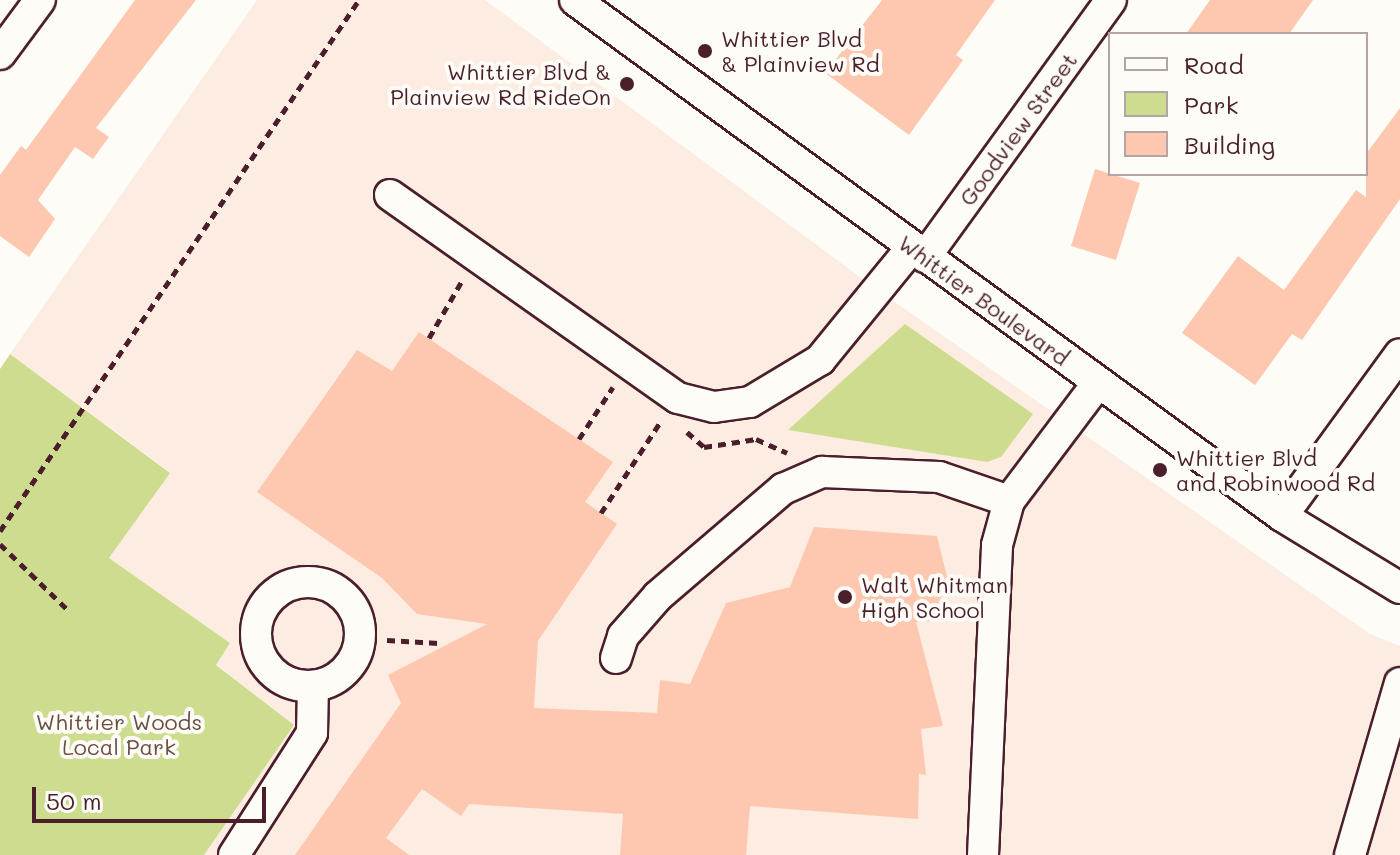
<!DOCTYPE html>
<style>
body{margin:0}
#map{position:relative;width:1400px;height:855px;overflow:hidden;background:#fdfcf7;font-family:Mali,sans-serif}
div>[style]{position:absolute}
.built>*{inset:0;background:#fdece1}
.green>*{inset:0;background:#cedc90}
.building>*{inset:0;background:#fdc8af}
.path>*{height:5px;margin-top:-2.5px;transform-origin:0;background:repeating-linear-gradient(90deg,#4a1f2b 0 8px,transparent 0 14px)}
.roads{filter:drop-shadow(2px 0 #4a1f2b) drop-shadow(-2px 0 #4a1f2b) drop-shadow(0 2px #4a1f2b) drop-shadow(0 -2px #4a1f2b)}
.minor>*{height:30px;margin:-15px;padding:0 15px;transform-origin:15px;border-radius:15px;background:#fdfcf7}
.minor>.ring{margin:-15px;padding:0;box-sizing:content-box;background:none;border:30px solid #fdfcf7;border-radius:50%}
.dots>*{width:22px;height:22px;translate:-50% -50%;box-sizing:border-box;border:4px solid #fdfcf7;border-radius:50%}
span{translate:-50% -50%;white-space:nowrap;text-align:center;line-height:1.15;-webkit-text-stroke:8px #fdfcf7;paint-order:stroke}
.poi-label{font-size:22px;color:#4a1f2b}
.left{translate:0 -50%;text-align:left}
.right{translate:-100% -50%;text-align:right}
.street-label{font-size:22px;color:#4a1f2b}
.park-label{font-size:22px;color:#6b4e44}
.legend{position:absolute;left:1108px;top:32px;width:260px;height:144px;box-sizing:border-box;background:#fdfcf7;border:2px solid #b5a4a5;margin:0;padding:10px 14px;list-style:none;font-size:24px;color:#4a1f2b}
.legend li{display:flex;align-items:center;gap:16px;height:40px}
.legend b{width:40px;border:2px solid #b5a4a5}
.scale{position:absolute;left:32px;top:787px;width:234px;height:36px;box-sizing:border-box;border:4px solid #4a1f2b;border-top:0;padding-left:10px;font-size:24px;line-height:28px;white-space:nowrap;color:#4a1f2b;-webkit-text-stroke:6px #fdfcf7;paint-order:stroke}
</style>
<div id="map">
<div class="built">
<i style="clip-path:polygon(257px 0,485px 0,879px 291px,1370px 634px,1400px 646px,1400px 855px,204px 855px,293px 725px,216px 664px,230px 643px,109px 558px,170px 472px,10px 354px)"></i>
</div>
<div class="green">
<i style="clip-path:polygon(905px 324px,1033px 414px,1001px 457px,987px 462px,788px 430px)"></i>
<i style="clip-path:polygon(10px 354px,170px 473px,109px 558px,230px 643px,216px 665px,294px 725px,204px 855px,0 855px,0 369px)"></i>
</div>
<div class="building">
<i style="clip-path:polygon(135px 0,196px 0,96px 128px,109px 137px,93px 159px,75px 147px,38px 200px,55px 219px,29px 257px,0 236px,0 175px,21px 146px,26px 150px)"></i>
<i style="clip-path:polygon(882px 0,995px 0,956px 55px,963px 60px,909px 135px,825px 73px)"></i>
<i style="clip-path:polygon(1210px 0,1313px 0,1289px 34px,1186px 34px)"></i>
<i style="clip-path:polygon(1400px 108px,1400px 199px,1302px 340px,1292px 334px,1255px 385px,1182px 333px,1238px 256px,1284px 290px,1356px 190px,1366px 197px,1366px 154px)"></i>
<i style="clip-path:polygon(1095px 169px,1140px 183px,1116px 260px,1071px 246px)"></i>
<i style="clip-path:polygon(419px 332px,613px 462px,585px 502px,617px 524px,538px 641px,534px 708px,657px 713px,660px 680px,690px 684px,726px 603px,790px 587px,814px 527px,937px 536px,948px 581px,931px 621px,916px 622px,943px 726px,921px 729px,926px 775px,919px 774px,918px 819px,750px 806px,746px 855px,620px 855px,623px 814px,469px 804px,461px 816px,422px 789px,386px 838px,409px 855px,295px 855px,401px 703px,388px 675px,487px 624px,417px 614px,382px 578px,257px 492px,357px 350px,392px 371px)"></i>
</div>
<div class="path">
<i style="left:429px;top:338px;width:68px;rotate:-60deg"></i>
<i style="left:687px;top:432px;width:23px;rotate:41deg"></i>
<i style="left:704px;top:447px;width:53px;rotate:-8.7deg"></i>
<i style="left:756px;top:439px;width:34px;rotate:24deg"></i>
<i style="left:579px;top:439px;width:62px;rotate:-56.8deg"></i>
<i style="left:601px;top:513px;width:110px;rotate:-56.9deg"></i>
<i style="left:0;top:531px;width:641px;rotate:-55.94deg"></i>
<i style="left:0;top:544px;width:98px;rotate:44.2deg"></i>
<i style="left:387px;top:640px;width:52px;rotate:3.3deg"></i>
</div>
<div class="roads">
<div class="minor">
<i style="left:575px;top:0;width:875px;rotate:36.12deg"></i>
<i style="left:1282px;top:516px;width:138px;rotate:31.4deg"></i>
<i style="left:0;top:54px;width:67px;rotate:-53.5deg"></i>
<i style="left:390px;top:195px;width:352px;rotate:35.2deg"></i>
<i style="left:678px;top:398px;width:37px;rotate:14deg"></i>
<i style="left:714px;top:407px;width:36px;rotate:-8deg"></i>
<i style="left:750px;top:402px;width:82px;rotate:-31deg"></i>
<i style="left:820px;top:360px;width:146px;rotate:-50.8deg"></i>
<i style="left:925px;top:257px;width:317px;rotate:-54.1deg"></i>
<i style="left:1282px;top:516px;width:200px;rotate:-53.9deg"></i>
<i class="ring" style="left:256px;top:582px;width:74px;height:74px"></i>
<i style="left:616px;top:658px;width:23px;rotate:-72deg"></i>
<i style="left:623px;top:636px;width:53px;rotate:-48.8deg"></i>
<i style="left:658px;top:596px;width:165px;rotate:-40.6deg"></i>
<i style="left:783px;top:489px;width:43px;rotate:-23.6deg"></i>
<i style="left:822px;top:472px;width:117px;rotate:2.4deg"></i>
<i style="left:939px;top:477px;width:74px;rotate:18.9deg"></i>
<i style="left:234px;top:855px;width:145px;rotate:-57.4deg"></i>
<i style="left:312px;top:733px;width:46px;rotate:-88.8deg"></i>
<i style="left:983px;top:855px;width:310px;rotate:-87.4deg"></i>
<i style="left:997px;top:545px;width:46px;rotate:-74.7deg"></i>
<i style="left:1009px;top:501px;width:148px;rotate:-53deg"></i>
<i style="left:1350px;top:855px;width:179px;rotate:-73.8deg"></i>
</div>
</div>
<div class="dots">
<i style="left:705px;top:51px;background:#4a1f2b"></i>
<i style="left:627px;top:84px;background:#4a1f2b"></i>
<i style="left:1160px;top:470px;background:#4a1f2b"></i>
<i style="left:845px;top:597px;background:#4a1f2b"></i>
</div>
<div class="poi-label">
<span class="left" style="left:721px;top:51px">Whittier Blvd<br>&amp; Plainview Rd</span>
<span class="right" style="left:611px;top:84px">Whittier Blvd &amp;<br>Plainview Rd RideOn</span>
<span class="left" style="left:1176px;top:470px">Whittier Blvd<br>and Robinwood Rd</span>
<span class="left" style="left:861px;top:597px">Walt Whitman<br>High School</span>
</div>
<div class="street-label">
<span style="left:1018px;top:129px;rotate:-54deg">Goodview Street</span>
<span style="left:984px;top:300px;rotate:36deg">Whittier Boulevard</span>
</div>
<div class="park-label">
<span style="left:119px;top:734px">Whittier Woods<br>Local Park</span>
</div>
<ul class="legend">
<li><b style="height:10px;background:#fdfcf7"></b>Road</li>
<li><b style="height:22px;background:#cedc90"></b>Park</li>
<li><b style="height:22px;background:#fdc8af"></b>Building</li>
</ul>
<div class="scale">50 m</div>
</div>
